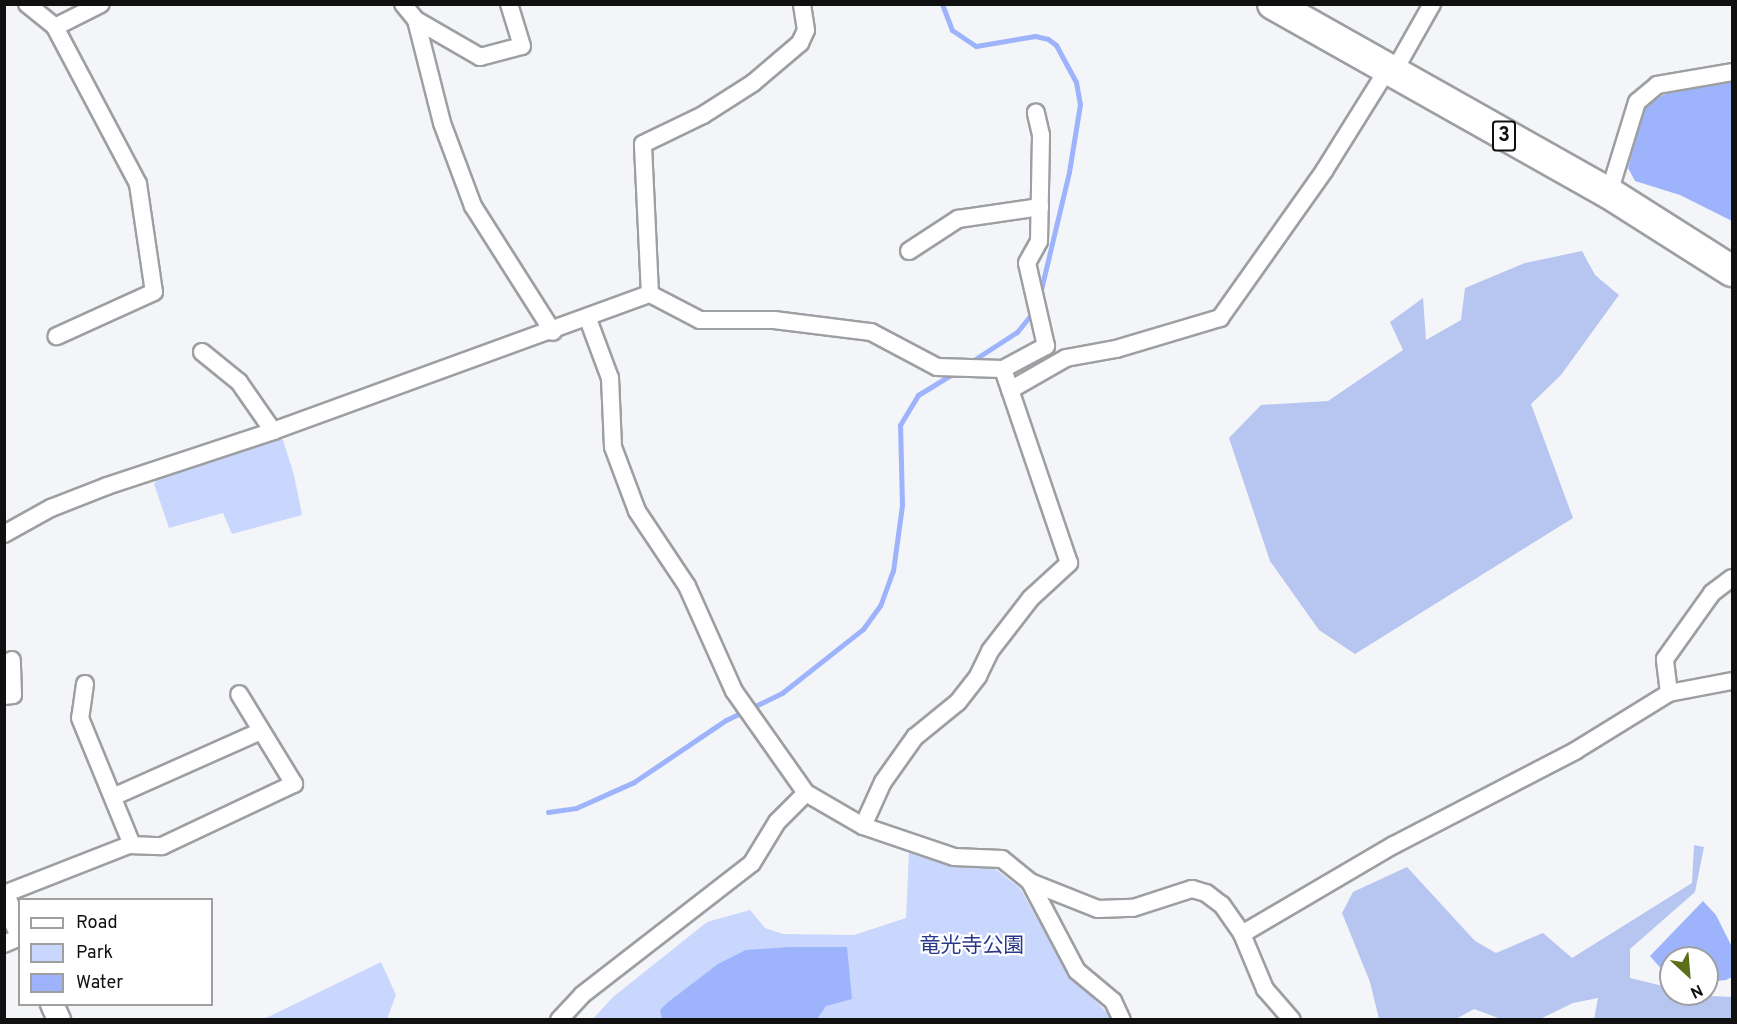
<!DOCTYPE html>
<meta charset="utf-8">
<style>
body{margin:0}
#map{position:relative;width:1737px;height:1024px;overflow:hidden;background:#f4f5f8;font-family:Overpass,"Noto Sans JP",sans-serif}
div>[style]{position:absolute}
.green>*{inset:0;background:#c9d6fd}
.forest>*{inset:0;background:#b7c5f1}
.water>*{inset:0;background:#9db3fc}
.stream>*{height:5px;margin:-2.5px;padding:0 2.5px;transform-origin:2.5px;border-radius:2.5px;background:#9db3fc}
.roads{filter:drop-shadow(2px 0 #9e9fa2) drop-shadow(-2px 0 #9e9fa2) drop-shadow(0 2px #9e9fa2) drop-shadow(0 -2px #9e9fa2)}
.street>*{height:16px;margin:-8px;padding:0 8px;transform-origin:8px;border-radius:8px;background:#fff}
.secondary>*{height:22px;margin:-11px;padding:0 11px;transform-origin:11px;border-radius:11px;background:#fff}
.highway>*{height:30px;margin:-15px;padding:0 15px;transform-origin:15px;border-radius:15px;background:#fff}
span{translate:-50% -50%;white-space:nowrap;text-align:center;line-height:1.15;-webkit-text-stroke:4.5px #fff;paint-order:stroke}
.shield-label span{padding:2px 4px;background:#fff;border:2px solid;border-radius:4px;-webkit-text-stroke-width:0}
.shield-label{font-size:20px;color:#101011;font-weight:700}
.park-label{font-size:21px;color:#29388a}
.frame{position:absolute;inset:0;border:6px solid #101011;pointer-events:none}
.legend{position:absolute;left:18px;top:898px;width:195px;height:108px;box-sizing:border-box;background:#fff;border:2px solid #9f9fa0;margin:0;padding:8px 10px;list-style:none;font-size:18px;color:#101011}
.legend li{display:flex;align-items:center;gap:12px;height:30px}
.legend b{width:30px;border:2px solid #9f9fa0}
.north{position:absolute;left:1659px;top:946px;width:60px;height:60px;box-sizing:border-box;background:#fff;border:2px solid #9f9fa0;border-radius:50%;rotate:154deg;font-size:16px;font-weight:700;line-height:24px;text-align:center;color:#101011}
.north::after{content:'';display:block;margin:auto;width:21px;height:27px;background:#5d6e1a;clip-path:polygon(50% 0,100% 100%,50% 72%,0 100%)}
</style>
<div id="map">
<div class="green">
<i style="clip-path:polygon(278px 437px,283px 440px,294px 475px,302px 515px,232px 534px,223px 513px,169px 528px,154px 484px,160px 476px)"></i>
<i style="clip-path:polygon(909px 853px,966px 868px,994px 868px,1020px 888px,1066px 970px,1113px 1019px,592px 1020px,613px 997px,707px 922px,750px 910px,765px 928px,783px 934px,854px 935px,906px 918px)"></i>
<i style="clip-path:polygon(381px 962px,396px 995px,387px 1019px,264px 1019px)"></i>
</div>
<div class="forest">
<i style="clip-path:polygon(1582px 251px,1595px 275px,1619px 295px,1561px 375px,1531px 404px,1573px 518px,1355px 654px,1319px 630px,1270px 561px,1229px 438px,1261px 405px,1328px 401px,1403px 350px,1390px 322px,1423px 298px,1426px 340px,1461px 320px,1465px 288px,1525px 263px)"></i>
<i style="clip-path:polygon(1694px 845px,1704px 847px,1695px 892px,1630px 949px,1630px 978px,1671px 988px,1671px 994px,1732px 997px,1732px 1019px,1594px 1019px,1598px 998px,1573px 1003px,1540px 1019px,1501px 1019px,1474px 1009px,1456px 1019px,1379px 1019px,1370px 982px,1342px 913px,1353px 892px,1407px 867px,1475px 941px,1496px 953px,1543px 933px,1572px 958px,1692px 883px)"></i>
</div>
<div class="water">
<i style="clip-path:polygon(1732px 81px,1732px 221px,1680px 195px,1635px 181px,1628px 168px,1645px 105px,1667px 93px)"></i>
<i style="clip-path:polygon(1703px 901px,1716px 915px,1732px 947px,1732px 977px,1726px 980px,1707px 982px,1707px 958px,1671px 958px,1671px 972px,1663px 971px,1650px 956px)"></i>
<i style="clip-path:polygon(789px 947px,847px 947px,852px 999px,826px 1006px,817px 1019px,662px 1019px,660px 1010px,667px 1003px,718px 964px,746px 950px)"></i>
</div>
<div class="stream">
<i style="left:942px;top:4px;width:28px;rotate:69deg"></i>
<i style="left:952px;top:30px;width:29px;rotate:34deg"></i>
<i style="left:976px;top:46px;width:60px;rotate:-9.6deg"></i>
<i style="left:1035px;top:36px;width:13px;rotate:13deg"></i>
<i style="left:1048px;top:39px;width:10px;rotate:37deg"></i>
<i style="left:1056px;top:45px;width:42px;rotate:61.6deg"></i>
<i style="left:1076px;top:82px;width:22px;rotate:80deg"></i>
<i style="left:1080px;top:104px;width:69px;rotate:99.2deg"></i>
<i style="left:1069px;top:172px;width:125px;rotate:103.4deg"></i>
<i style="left:969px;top:363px;width:57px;rotate:-32.9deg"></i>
<i style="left:1017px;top:332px;width:27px;rotate:-51deg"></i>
<i style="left:548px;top:812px;width:28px;rotate:-8deg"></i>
<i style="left:576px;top:808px;width:64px;rotate:-24.1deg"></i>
<i style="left:634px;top:782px;width:111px;rotate:-34deg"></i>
<i style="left:726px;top:720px;width:62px;rotate:-25.7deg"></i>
<i style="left:782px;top:693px;width:103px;rotate:-38.3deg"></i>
<i style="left:863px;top:629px;width:29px;rotate:-54deg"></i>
<i style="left:880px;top:606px;width:37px;rotate:-70deg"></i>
<i style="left:893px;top:571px;width:67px;rotate:-82.2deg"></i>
<i style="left:902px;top:505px;width:80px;rotate:-91.4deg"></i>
<i style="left:900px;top:425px;width:35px;rotate:-59deg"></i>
<i style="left:918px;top:395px;width:42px;rotate:-31.4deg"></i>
</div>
<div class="roads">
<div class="street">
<i style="left:27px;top:4px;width:36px;rotate:39deg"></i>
<i style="left:55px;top:27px;width:178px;rotate:62.1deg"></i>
<i style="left:138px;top:184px;width:109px;rotate:81.6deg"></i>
<i style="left:154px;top:292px;width:107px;rotate:155.6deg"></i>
<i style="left:403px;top:4px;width:21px;rotate:51deg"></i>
<i style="left:416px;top:20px;width:106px;rotate:75.8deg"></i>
<i style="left:442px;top:123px;width:89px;rotate:69.5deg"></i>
<i style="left:473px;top:206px;width:149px;rotate:57.6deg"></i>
<i style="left:416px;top:20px;width:74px;rotate:30deg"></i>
<i style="left:480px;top:57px;width:43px;rotate:-14.7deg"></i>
<i style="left:522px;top:46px;width:44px;rotate:-107.2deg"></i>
<i style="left:55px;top:27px;width:51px;rotate:-26.6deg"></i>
<i style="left:1393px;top:73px;width:79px;rotate:-60.5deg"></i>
<i style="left:1609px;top:193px;width:95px;rotate:-72.9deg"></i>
<i style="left:1637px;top:102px;width:26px;rotate:-40deg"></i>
<i style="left:1657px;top:85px;width:76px;rotate:-9.8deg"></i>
<i style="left:909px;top:251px;width:59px;rotate:-33.1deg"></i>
<i style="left:958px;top:219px;width:83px;rotate:-8.3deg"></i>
<i style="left:650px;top:294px;width:150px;rotate:-92.7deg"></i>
<i style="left:643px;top:144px;width:67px;rotate:-25.8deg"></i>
<i style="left:703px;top:115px;width:59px;rotate:-32.6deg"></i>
<i style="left:753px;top:83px;width:62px;rotate:-40.4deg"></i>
<i style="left:800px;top:43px;width:14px;rotate:-65deg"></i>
<i style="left:806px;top:30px;width:26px;rotate:-99deg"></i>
<i style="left:588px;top:319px;width:63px;rotate:69.6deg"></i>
<i style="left:610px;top:378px;width:69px;rotate:87.5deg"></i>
<i style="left:613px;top:447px;width:68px;rotate:69.4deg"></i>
<i style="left:637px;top:511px;width:90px;rotate:56.3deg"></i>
<i style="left:687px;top:586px;width:115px;rotate:65.9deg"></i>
<i style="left:734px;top:691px;width:125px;rotate:54.8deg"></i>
<i style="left:806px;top:793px;width:66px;rotate:30.1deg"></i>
<i style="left:863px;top:826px;width:96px;rotate:18.8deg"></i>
<i style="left:954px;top:857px;width:48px;rotate:2.4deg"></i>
<i style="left:1002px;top:859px;width:36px;rotate:39deg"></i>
<i style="left:1030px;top:882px;width:73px;rotate:21.7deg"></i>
<i style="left:1098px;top:909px;width:35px;rotate:-2deg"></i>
<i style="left:1133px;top:908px;width:62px;rotate:-17.9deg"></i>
<i style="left:1192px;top:889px;width:15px;rotate:16deg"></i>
<i style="left:1206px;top:893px;width:20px;rotate:37deg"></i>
<i style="left:1222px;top:905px;width:35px;rotate:55deg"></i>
<i style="left:1242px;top:934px;width:60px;rotate:67.3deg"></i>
<i style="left:1265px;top:989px;width:41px;rotate:48.9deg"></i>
<i style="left:202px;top:352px;width:48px;rotate:39deg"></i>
<i style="left:239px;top:382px;width:60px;rotate:55.2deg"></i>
<i style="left:1010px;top:390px;width:64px;rotate:-29.7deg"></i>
<i style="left:1066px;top:358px;width:51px;rotate:-10.2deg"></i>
<i style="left:1116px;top:349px;width:109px;rotate:-16.6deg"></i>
<i style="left:1220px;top:318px;width:180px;rotate:-54.7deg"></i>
<i style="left:1324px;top:171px;width:119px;rotate:-58deg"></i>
<i style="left:4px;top:534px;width:54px;rotate:-29deg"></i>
<i style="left:51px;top:508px;width:60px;rotate:-21.4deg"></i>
<i style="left:107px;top:486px;width:175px;rotate:-18.3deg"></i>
<i style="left:273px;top:431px;width:401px;rotate:-20deg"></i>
<i style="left:650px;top:294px;width:56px;rotate:27.5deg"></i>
<i style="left:700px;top:320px;width:74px"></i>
<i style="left:774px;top:320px;width:98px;rotate:7.1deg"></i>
<i style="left:871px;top:332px;width:75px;rotate:27.9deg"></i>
<i style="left:937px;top:367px;width:66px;rotate:1.7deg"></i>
<i style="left:1003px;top:369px;width:49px;rotate:-28.1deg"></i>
<i style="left:1046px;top:346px;width:85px;rotate:-102.9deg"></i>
<i style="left:1027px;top:263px;width:25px;rotate:-61deg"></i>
<i style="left:1039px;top:241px;width:106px;rotate:-88.9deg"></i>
<i style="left:1041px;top:135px;width:23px;rotate:-103deg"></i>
<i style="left:85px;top:684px;width:34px;rotate:98deg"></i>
<i style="left:80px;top:718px;width:137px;rotate:67.7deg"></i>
<i style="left:1669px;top:693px;width:34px;rotate:-97deg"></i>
<i style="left:1665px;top:659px;width:81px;rotate:-54.5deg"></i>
<i style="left:1712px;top:593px;width:25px;rotate:-37deg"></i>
<i style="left:4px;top:696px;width:9px;rotate:-6deg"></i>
<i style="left:13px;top:695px;width:35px;rotate:-92deg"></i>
<i style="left:115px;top:796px;width:158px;rotate:-24deg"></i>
<i style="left:863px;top:826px;width:48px;rotate:-65.6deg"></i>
<i style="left:883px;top:782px;width:55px;rotate:-54.6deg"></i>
<i style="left:915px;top:737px;width:55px;rotate:-39.1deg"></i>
<i style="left:958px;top:702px;width:33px;rotate:-52deg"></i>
<i style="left:978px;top:676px;width:28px;rotate:-64deg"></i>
<i style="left:990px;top:651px;width:67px;rotate:-52.3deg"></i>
<i style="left:1031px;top:598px;width:52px;rotate:-42.6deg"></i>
<i style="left:1069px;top:563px;width:205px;rotate:-108.8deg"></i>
<i style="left:1030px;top:882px;width:101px;rotate:62.2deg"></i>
<i style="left:1077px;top:971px;width:47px;rotate:39.8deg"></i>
<i style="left:1113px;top:1001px;width:21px;rotate:65deg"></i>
<i style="left:4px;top:894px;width:134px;rotate:-21.4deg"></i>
<i style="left:129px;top:845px;width:33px;rotate:2deg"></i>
<i style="left:162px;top:846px;width:146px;rotate:-25.2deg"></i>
<i style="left:294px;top:784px;width:105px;rotate:-121.4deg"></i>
<i style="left:1242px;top:934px;width:176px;rotate:-30.4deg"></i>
<i style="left:1394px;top:845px;width:204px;rotate:-27.4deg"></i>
<i style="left:1575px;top:751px;width:110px;rotate:-31.7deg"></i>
<i style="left:1669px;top:693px;width:64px;rotate:-10.8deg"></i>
<i style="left:4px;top:944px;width:17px;rotate:-24deg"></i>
<i style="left:559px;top:1020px;width:34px;rotate:-47deg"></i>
<i style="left:582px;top:995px;width:215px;rotate:-37.8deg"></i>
<i style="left:752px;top:863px;width:48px;rotate:-58.6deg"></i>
<i style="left:777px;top:822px;width:41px;rotate:-45deg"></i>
</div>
<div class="secondary">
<i style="left:4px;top:898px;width:37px;rotate:64deg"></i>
<i style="left:52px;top:1004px;width:17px;rotate:66deg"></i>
</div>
<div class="highway">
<i style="left:1273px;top:4px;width:386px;rotate:29.4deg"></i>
<i style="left:1609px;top:193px;width:146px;rotate:32.4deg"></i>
</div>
</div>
<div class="shield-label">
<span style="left:1504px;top:136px">3</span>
</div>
<div class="park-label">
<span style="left:972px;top:947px">竜光寺公園</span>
</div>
<div class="frame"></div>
<ul class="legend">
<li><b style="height:8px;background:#fff"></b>Road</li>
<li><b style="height:16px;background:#c9d6fd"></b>Park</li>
<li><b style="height:16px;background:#9db3fc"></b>Water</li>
</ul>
<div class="north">N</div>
</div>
